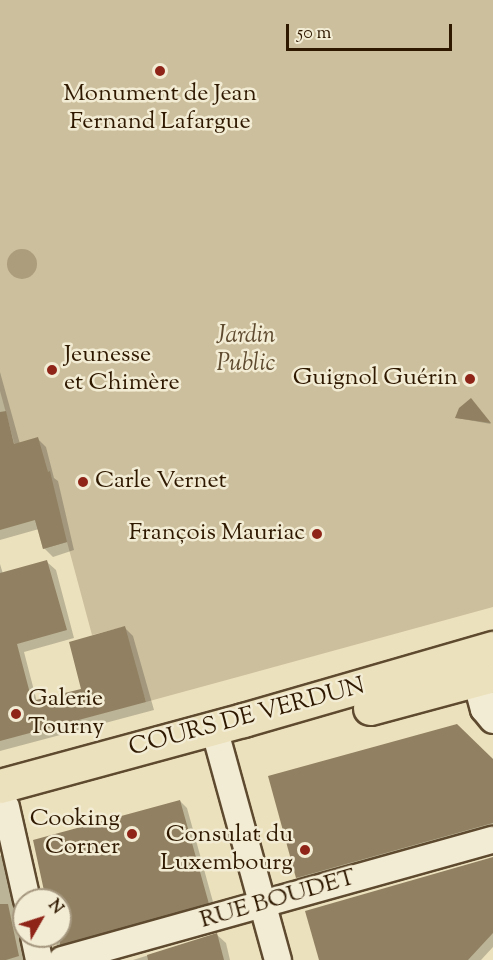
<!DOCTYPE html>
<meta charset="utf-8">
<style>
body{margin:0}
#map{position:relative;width:493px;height:960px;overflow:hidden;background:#ece1bd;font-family:"Sorts Mill Goudy",serif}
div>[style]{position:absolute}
.green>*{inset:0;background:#ccbf9d}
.water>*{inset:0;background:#ac9d7d}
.round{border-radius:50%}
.shadow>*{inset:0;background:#0003}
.building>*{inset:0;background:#918162}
.roads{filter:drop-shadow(2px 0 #5e4a2f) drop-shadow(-2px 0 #5e4a2f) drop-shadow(0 2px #5e4a2f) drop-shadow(0 -2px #5e4a2f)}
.minor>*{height:26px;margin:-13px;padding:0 13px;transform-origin:13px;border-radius:13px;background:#f3ecd4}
.major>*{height:33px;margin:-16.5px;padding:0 16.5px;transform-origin:16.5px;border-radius:16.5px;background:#ece1bd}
.dots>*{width:16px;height:16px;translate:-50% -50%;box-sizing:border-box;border:3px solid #f3ecd4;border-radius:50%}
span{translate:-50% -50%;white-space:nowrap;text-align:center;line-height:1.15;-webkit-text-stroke:5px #f3ecd4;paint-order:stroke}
.poi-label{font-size:24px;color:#2f1800}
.left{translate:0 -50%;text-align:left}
.right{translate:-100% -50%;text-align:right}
.park-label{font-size:24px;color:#5e4a2f;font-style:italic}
.street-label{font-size:24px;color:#2f1800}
.north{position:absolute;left:12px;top:888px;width:60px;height:60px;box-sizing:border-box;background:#f3ecd4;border:2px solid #a5977f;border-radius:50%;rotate:51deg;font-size:16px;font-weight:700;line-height:24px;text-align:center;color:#2f1800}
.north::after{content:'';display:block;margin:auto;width:21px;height:27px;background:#8f2418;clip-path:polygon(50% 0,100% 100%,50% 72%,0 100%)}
.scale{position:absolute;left:286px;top:24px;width:166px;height:27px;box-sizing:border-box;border:3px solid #2f1800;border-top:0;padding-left:8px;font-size:18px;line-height:21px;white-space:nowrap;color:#2f1800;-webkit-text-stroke:4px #f3ecd4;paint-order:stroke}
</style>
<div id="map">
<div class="green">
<i style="clip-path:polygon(0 0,493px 0,493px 607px,146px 702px,123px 627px,92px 635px,67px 542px,43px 549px,0 391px)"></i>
</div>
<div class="water">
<i class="round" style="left:7px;top:249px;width:30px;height:30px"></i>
</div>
<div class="shadow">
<i style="clip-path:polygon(0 372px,20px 444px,37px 438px,46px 447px,54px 478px,58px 481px,74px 550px,53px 557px,44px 548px,39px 529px,0 540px)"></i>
<i style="clip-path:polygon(473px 403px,491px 424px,457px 418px)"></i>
<i style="clip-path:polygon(47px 562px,56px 570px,74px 638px,24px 652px,37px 702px,83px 690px,125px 628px,133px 636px,154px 710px,0 751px,0 564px,3px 574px)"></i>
<i style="clip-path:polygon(493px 761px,493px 831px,304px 884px,297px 877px)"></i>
<i style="clip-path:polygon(180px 801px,187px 808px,215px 909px,64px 953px,57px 946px,55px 936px,60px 936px,60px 900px,47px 900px)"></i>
<i style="clip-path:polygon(0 855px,4px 859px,25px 960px,0 960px)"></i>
<i style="clip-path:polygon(493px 859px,493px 947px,481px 960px,320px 960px)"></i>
<i style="clip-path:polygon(216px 934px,226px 943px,230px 960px,133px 960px)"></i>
</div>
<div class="building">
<i style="clip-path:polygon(471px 398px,491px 423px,455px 418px,459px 408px)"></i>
<i style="clip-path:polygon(6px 411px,14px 444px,38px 437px,48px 472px,50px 471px,67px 542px,43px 549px,35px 520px,0 530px,0 412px)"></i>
<i style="clip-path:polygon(47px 560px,67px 630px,17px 644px,32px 701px,81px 689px,69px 642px,125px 626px,146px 702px,0 741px,0 573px)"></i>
<i style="clip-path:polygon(457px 724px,493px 759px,493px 823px,296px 878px,268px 776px)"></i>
<i style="clip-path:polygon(180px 800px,209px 904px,60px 945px,60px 900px,46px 900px,33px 840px)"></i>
<i style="clip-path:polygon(493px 857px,493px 933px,468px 960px,319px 960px,305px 911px)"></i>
<i style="clip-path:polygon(0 904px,8px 904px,19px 956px,6px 960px,0 960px)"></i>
<i style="clip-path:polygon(217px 933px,224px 960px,148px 960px,147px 955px)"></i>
</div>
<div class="roads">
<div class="minor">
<i style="left:488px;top:666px;width:18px;rotate:131deg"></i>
<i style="left:476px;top:680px;width:30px;rotate:75deg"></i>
<i style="left:484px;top:709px;width:14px;rotate:51deg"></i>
<i style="left:214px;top:728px;width:241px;rotate:74.6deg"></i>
<i style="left:6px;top:807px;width:95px;rotate:77.3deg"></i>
<i style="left:34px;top:936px;width:25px;rotate:78deg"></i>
<i style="left:62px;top:960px;width:447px;rotate:-15.6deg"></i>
</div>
<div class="major">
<i style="left:370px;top:708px;width:127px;rotate:-15deg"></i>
<i style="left:0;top:786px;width:252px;rotate:-15.2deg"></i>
<i style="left:243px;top:720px;width:260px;rotate:-16.1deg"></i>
</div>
</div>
<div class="dots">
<i style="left:160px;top:71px;background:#8f2418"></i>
<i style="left:52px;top:370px;background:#8f2418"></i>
<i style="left:470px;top:379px;background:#8f2418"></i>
<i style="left:83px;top:482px;background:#8f2418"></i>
<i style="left:317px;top:534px;background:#8f2418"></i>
<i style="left:16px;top:714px;background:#8f2418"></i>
<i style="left:132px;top:834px;background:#8f2418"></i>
<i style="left:305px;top:850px;background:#8f2418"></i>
</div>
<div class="poi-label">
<span style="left:160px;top:109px">Monument de Jean<br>Fernand Lafargue</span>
<span class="left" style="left:64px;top:370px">Jeunesse<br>et Chimère</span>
<span class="right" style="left:458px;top:379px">Guignol Guérin</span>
<span class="left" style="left:95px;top:482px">Carle Vernet</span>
<span class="right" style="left:305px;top:534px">François Mauriac</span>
<span class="left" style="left:28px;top:714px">Galerie<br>Tourny</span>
<span class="right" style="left:120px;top:834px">Cooking<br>Corner</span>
<span class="right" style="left:293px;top:850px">Consulat du<br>Luxembourg</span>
</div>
<div class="park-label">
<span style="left:246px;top:351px">Jardin<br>Public</span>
</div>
<div class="street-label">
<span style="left:247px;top:718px;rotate:-15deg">COURS DE VERDUN</span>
<span style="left:278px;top:900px;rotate:-16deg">RUE BOUDET</span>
</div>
<div class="north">N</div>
<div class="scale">50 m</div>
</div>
